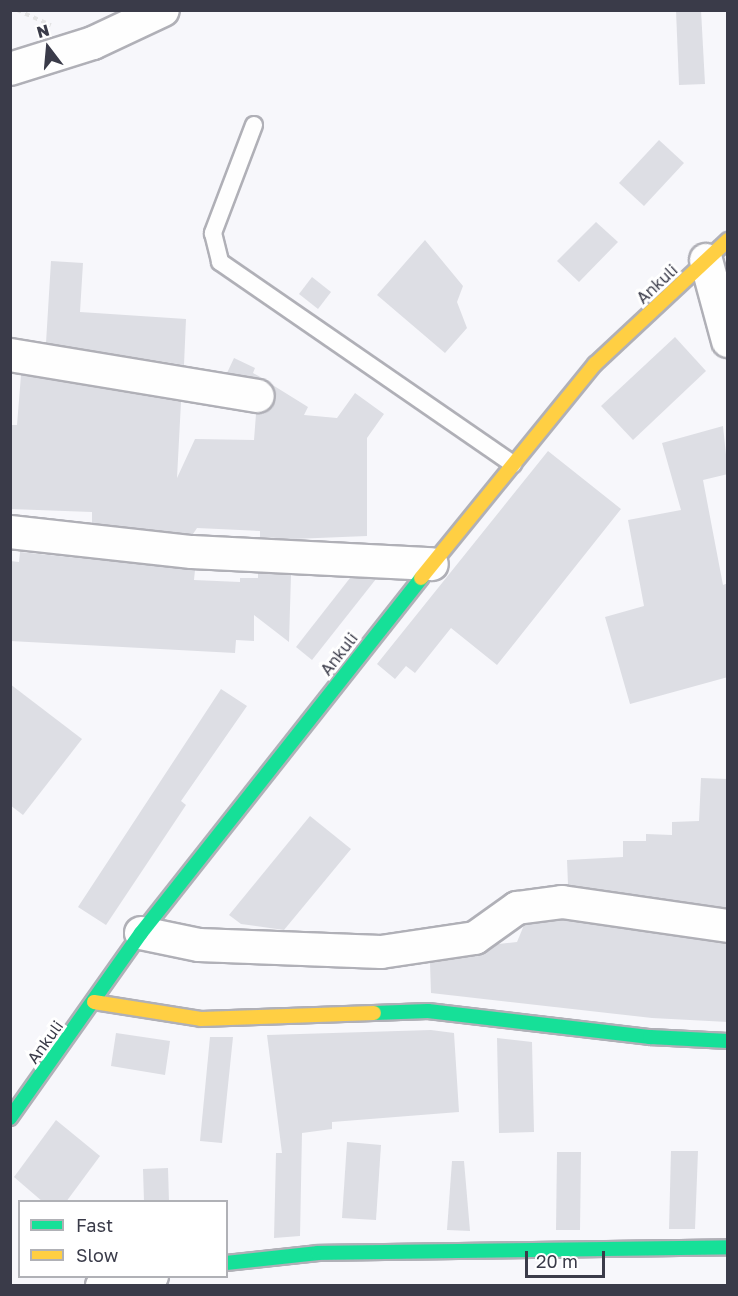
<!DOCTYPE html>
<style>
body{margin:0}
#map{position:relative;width:738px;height:1296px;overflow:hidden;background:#f7f7fb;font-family:"Golos Text",sans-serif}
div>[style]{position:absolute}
.building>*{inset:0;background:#dddee4}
.path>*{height:4px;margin-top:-2px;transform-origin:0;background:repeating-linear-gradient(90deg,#e3e3e4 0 4.5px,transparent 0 9px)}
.roads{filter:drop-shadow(2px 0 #b0b0b7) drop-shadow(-2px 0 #b0b0b7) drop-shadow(0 2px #b0b0b7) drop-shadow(0 -2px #b0b0b7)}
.lane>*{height:16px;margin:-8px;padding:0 8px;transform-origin:8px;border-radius:8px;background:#fefefe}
.street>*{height:32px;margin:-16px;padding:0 16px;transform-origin:16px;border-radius:16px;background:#fefefe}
.fast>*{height:14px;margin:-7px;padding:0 7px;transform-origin:7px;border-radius:7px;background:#16e098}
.slow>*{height:14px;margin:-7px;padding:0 7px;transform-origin:7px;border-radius:7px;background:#ffcf43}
span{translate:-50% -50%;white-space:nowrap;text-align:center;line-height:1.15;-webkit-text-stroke:6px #fff;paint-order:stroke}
.street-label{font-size:16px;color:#3a3b49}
.frame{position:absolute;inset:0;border:12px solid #3a3b49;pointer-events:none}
.legend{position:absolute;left:18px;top:1200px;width:210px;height:78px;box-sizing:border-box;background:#fff;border:2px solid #b0b1b6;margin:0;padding:8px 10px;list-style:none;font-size:18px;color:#3a3b49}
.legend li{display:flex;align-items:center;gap:12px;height:30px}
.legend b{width:30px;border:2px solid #b0b1b6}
.north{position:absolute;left:18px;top:18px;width:60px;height:60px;-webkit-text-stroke:4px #fff;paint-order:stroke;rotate:344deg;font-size:16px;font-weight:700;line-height:24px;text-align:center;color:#3a3b49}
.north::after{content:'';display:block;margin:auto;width:21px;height:27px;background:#3a3b49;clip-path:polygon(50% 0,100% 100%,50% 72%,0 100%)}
.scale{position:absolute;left:525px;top:1251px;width:80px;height:27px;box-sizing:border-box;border:3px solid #3a3b49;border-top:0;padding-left:8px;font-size:18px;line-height:21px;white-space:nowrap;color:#3a3b49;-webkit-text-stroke:4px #fff;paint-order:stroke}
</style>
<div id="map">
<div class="building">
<i style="clip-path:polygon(676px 10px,701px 10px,705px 84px,679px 85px)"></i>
<i style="clip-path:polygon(659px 140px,684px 163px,644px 206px,619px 183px)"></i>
<i style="clip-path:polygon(596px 222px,618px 242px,579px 282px,557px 261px)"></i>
<i style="clip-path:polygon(425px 240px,463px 286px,457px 302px,467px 328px,445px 353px,377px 295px)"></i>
<i style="clip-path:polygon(51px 261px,83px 263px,80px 312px,186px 319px,184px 365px,46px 343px)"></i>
<i style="clip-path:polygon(312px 277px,331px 292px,318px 309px,299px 294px)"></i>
<i style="clip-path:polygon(675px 337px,706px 371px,633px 440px,601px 406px)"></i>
<i style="clip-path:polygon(234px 358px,255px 368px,253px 373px,264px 379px,227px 373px)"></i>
<i style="clip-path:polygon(21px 375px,181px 402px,177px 478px,195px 439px,254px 440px,256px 414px,271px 408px,276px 399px,271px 384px,308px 407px,304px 415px,337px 418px,355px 393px,384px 414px,367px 438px,367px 536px,293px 539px,260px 537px,260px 531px,197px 528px,193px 534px,92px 523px,92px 512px,10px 509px,10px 425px,17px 425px)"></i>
<i style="clip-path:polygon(723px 426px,728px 474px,703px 480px,723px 585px,728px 583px,728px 677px,630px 704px,605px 617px,644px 606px,628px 520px,681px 510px,662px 443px)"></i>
<i style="clip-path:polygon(548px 451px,621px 509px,497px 665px,451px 628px,415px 673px,406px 666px,395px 679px,377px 664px)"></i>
<i style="clip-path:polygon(20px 552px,195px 570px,194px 580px,240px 582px,240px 578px,258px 578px,258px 573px,291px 575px,289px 642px,254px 615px,254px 641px,236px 640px,235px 653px,10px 641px,10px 561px,19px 562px)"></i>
<i style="clip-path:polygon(350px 578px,376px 579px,312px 660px,296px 647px)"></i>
<i style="clip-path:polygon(10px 684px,82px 739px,23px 815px,10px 805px)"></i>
<i style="clip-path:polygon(221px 689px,247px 706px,181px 801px,186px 805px,106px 925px,78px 907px)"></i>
<i style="clip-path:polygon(701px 778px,728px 779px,728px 908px,568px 885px,567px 860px,623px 857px,623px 841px,646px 841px,646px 834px,672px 835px,672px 822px,699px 821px)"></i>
<i style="clip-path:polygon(310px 816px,351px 849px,284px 930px,241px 924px,229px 915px)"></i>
<i style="clip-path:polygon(562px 920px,728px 944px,728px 1022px,652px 1018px,431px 993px,430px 963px,478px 956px,498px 944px,517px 942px,524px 925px)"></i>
<i style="clip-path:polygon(431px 1030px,454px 1033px,459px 1112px,332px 1122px,332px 1129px,302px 1133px,300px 1236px,274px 1238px,276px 1153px,282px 1153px,267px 1035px)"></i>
<i style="clip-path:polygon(116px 1033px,170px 1041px,165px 1075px,111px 1066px)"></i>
<i style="clip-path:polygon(210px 1037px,233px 1037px,222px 1143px,200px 1141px)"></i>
<i style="clip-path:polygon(497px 1038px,532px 1042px,534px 1132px,499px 1133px)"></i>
<i style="clip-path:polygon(56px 1120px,100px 1156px,66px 1202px,43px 1202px,14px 1177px)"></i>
<i style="clip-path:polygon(347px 1142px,381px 1145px,376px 1220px,342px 1218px)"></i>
<i style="clip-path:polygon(671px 1151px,698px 1151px,695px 1229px,669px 1229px)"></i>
<i style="clip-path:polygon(557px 1152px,581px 1152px,580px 1230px,556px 1230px)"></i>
<i style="clip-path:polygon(452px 1161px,464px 1161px,470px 1231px,447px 1230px)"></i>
<i style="clip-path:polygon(168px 1168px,169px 1202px,144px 1202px,143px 1169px)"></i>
</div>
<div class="path">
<i style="left:17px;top:10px;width:37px;rotate:24deg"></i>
</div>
<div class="roads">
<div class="lane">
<i style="left:254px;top:125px;width:116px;rotate:110.8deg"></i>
<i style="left:213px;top:233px;width:30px;rotate:76deg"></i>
<i style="left:220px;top:262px;width:356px;rotate:34.6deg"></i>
</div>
<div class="street">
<i style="left:10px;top:69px;width:87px;rotate:-17.4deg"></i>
<i style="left:93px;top:43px;width:77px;rotate:-25.2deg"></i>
<i style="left:706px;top:260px;width:84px;rotate:74.8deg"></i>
<i style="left:10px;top:355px;width:251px;rotate:9.4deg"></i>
<i style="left:10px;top:532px;width:183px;rotate:6.3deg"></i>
<i style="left:192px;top:552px;width:240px;rotate:2.9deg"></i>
<i style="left:141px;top:933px;width:59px;rotate:11.7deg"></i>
<i style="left:199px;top:945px;width:182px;rotate:2.2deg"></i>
<i style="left:381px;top:952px;width:95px;rotate:-8.5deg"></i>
<i style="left:475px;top:938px;width:52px;rotate:-35.5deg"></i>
<i style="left:517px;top:908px;width:45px;rotate:-7.6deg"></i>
<i style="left:562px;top:902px;width:168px;rotate:8.2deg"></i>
<i style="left:102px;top:1286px;width:51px;rotate:-11.3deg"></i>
</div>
<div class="fast">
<i style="left:374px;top:1013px;width:54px;rotate:-2.1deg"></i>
<i style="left:428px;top:1011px;width:224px;rotate:6.7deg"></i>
<i style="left:650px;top:1037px;width:78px;rotate:2.9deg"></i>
<i style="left:10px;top:1118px;width:227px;rotate:-54.7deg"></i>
<i style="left:141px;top:933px;width:452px;rotate:-51.7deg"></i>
<i style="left:226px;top:1263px;width:93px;rotate:-6.2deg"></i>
<i style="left:318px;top:1253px;width:410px;rotate:-0.8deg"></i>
</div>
<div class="slow">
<i style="left:421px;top:578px;width:276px;rotate:-50.9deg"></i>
<i style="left:595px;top:364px;width:182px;rotate:-43deg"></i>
<i style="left:94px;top:1002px;width:108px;rotate:9deg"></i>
<i style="left:201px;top:1019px;width:173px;rotate:-2deg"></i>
</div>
</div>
<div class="street-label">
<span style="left:657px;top:284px;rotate:-43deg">Ankuli</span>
<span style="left:339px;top:654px;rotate:-52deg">Ankuli</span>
<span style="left:45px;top:1042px;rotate:-54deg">Ankuli</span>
</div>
<div class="frame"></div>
<ul class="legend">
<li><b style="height:8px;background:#16e098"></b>Fast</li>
<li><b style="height:8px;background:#ffcf43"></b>Slow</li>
</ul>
<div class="north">N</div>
<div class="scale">20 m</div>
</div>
